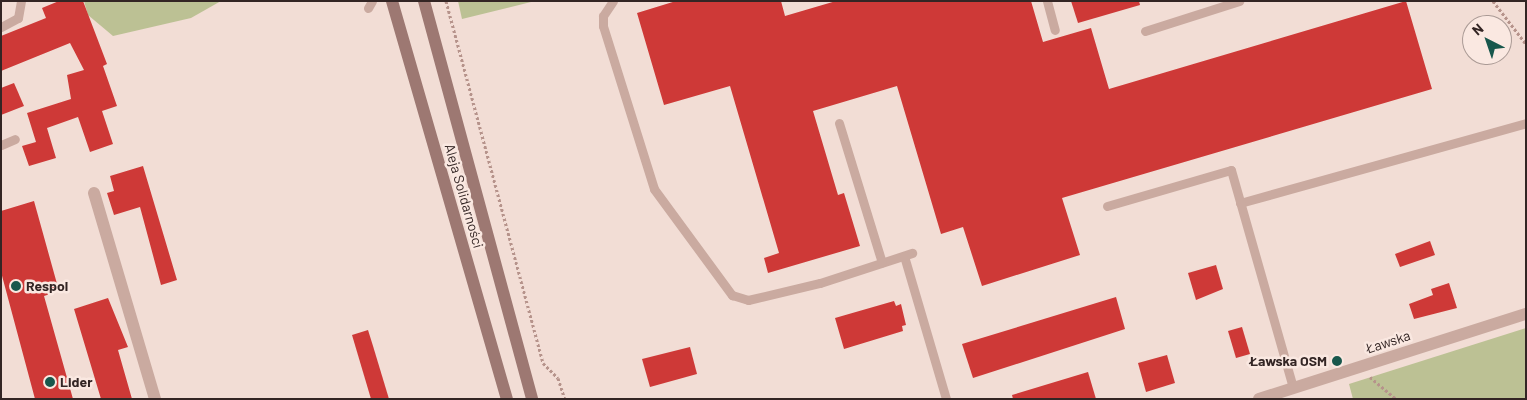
<!DOCTYPE html>
<meta charset="utf-8">
<style>
body{margin:0}
#map{position:relative;width:1527px;height:400px;overflow:hidden;background:#f2ddd5;font-family:Barlow,sans-serif}
div>[style]{position:absolute}
.green>*{inset:0;background:#bcc194}
.building>*{inset:0;background:#ce3937}
.path>*{height:3px;margin-top:-1.5px;transform-origin:0;background:repeating-linear-gradient(90deg,#b6938b 0 2.5px,transparent 0 5px)}
.lane>*{height:9px;margin:-4.5px;padding:0 4.5px;transform-origin:4.5px;border-radius:4.5px;background:#caaaa0}
.street>*{height:12px;margin:-6px;padding:0 6px;transform-origin:6px;border-radius:6px;background:#caaaa0}
.secondary>*{height:12px;margin:-6px;padding:0 6px;transform-origin:6px;border-radius:6px;background:#9d7872}
.dots>*{width:14px;height:14px;translate:-50% -50%;box-sizing:border-box;border:2px solid #fae8e1;border-radius:50%}
span{translate:-50% -50%;white-space:nowrap;text-align:center;line-height:1.15;-webkit-text-stroke:5px #fae8e1;paint-order:stroke}
.street-label{font-size:14px;color:#332524}
.poi-label{font-size:14px;color:#332524;font-weight:700}
.left{translate:0 -50%;text-align:left}
.right{translate:-100% -50%;text-align:right}
.frame{position:absolute;inset:0;border:2px solid #332524;pointer-events:none}
.north{position:absolute;left:1462px;top:15px;width:50px;height:50px;box-sizing:border-box;background:#fae8e1;border:1px solid #aa9a95;border-radius:50%;rotate:319deg;font-size:14px;font-weight:700;line-height:20px;text-align:center;color:#332524}
.north::after{content:'';display:block;margin:auto;width:18px;height:22px;background:#18574c;clip-path:polygon(50% 0,100% 100%,50% 72%,0 100%)}
</style>
<div id="map">
<div class="green">
<i style="clip-path:polygon(84px 1px,221px 1px,191px 18px,113px 36px,88px 15px)"></i>
<i style="clip-path:polygon(458px 1px,535px 1px,462px 19px)"></i>
<i style="clip-path:polygon(1526px 328px,1526px 399px,1353px 399px,1349px 384px)"></i>
</div>
<div class="building">
<i style="clip-path:polygon(59px 1px,83px 1px,107px 64px,103px 66px,117px 106px,102px 111px,113px 144px,90px 152px,78px 117px,47px 128px,56px 158px,29px 166px,22px 146px,36px 142px,27px 113px,71px 99px,67px 75px,84px 70px,70px 43px,1px 71px,1px 36px,46px 18px,42px 8px)"></i>
<i style="clip-path:polygon(676px 1px,781px 1px,785px 16px,836px 1px,1031px 1px,1043px 42px,1091px 28px,1109px 89px,1406px 1px,1432px 89px,1062px 198px,1080px 255px,982px 286px,963px 227px,941px 234px,897px 86px,813px 111px,838px 195px,844px 193px,860px 246px,768px 273px,764px 258px,779px 253px,730px 86px,664px 105px,637px 13px)"></i>
<i style="clip-path:polygon(1071px 1px,1139px 1px,1140px 5px,1078px 23px)"></i>
<i style="clip-path:polygon(14px 83px,24px 106px,1px 115px,1px 88px)"></i>
<i style="clip-path:polygon(143px 166px,177px 280px,161px 285px,140px 207px,114px 215px,107px 193px,114px 191px,110px 176px)"></i>
<i style="clip-path:polygon(34px 201px,59px 291px,44px 296px,73px 399px,35px 399px,1px 272px,1px 211px)"></i>
<i style="clip-path:polygon(1430px 241px,1435px 255px,1400px 267px,1395px 254px)"></i>
<i style="clip-path:polygon(1216px 265px,1223px 289px,1196px 300px,1188px 273px)"></i>
<i style="clip-path:polygon(1449px 283px,1457px 308px,1414px 319px,1409px 304px,1433px 295px,1431px 289px)"></i>
<i style="clip-path:polygon(1116px 297px,1125px 329px,973px 378px,962px 344px)"></i>
<i style="clip-path:polygon(108px 298px,128px 347px,118px 350px,132px 399px,101px 399px,74px 309px)"></i>
<i style="clip-path:polygon(894px 301px,896px 306px,901px 304px,906px 325px,902px 326px,903px 331px,844px 349px,835px 318px)"></i>
<i style="clip-path:polygon(1242px 327px,1250px 354px,1236px 358px,1228px 331px)"></i>
<i style="clip-path:polygon(368px 330px,373px 346px,389px 399px,371px 399px,352px 335px)"></i>
<i style="clip-path:polygon(690px 347px,697px 374px,650px 387px,642px 359px)"></i>
<i style="clip-path:polygon(1167px 355px,1175px 383px,1146px 392px,1138px 363px)"></i>
<i style="clip-path:polygon(1088px 372px,1096px 399px,1013px 399px,1012px 395px)"></i>
</div>
<div class="path">
<i style="left:446px;top:1px;width:375px;rotate:75deg"></i>
<i style="left:543px;top:363px;width:21px;rotate:45deg"></i>
<i style="left:558px;top:378px;width:22px;rotate:72deg"></i>
<i style="left:1493px;top:1px;width:54px;rotate:52.5deg"></i>
<i style="left:1370px;top:377px;width:34px;rotate:40deg"></i>
</div>
<div class="lane">
<i style="left:613px;top:1px;width:18px;rotate:124deg"></i>
<i style="left:603px;top:16px;width:10px;rotate:90deg"></i>
<i style="left:603px;top:26px;width:171px;rotate:72.6deg"></i>
<i style="left:654px;top:189px;width:132px;rotate:53.7deg"></i>
<i style="left:732px;top:295px;width:17px;rotate:17deg"></i>
<i style="left:748px;top:300px;width:74px;rotate:-13.3deg"></i>
<i style="left:820px;top:283px;width:97px;rotate:-18.1deg"></i>
<i style="left:1047px;top:1px;width:30px;rotate:75deg"></i>
<i style="left:368px;top:8px;width:8px;rotate:-60deg"></i>
<i style="left:1px;top:27px;width:19px;rotate:-28deg"></i>
<i style="left:18px;top:18px;width:17px;rotate:-80deg"></i>
<i style="left:1145px;top:31px;width:99px;rotate:-17.7deg"></i>
<i style="left:839px;top:123px;width:146px;rotate:72.9deg"></i>
<i style="left:1px;top:145px;width:15px;rotate:-23deg"></i>
<i style="left:1240px;top:203px;width:297px;rotate:-15.6deg"></i>
<i style="left:1107px;top:206px;width:129px;rotate:-16.2deg"></i>
<i style="left:1231px;top:170px;width:227px;rotate:74.1deg"></i>
<i style="left:904px;top:256px;width:149px;rotate:73.6deg"></i>
</div>
<div class="street">
<i style="left:94px;top:193px;width:215px;rotate:73.5deg"></i>
<i style="left:1259px;top:399px;width:280px;rotate:-17.7deg"></i>
</div>
<div class="secondary">
<i style="left:392px;top:1px;width:414px;rotate:73.9deg"></i>
<i style="left:424px;top:1px;width:412px;rotate:74.8deg"></i>
</div>
<div class="dots">
<i style="left:16px;top:286px;background:#18574c"></i>
<i style="left:1337px;top:361px;background:#18574c"></i>
<i style="left:50px;top:382px;background:#18574c"></i>
</div>
<div class="street-label">
<span style="left:464px;top:196px;rotate:74deg">Aleja Solidarności</span>
<span style="left:1388px;top:342px;rotate:-18deg">Ławska</span>
</div>
<div class="poi-label">
<span class="left" style="left:26px;top:286px">Respol</span>
<span class="right" style="left:1327px;top:361px">Ławska OSM</span>
<span class="left" style="left:60px;top:382px">Lider</span>
</div>
<div class="frame"></div>
<div class="north">N</div>
</div>
